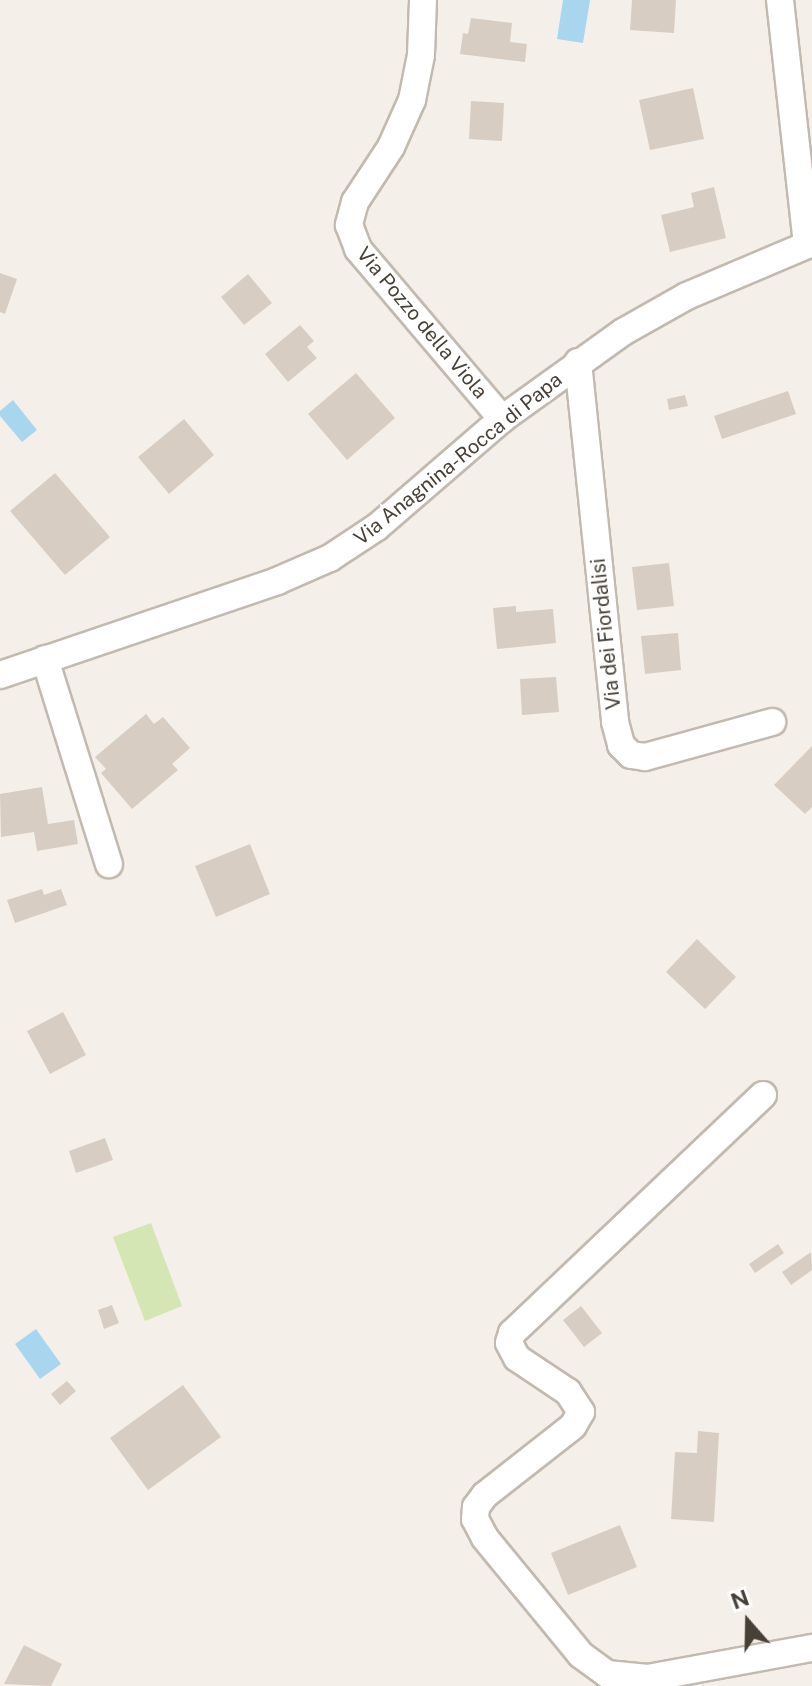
<!DOCTYPE html>
<style>
body{margin:0}
#map{position:relative;width:812px;height:1686px;overflow:hidden;background:#f4f0e9;font-family:"Public Sans",sans-serif}
div>[style]{position:absolute}
.green>*{inset:0;background:#d3e6b3}
.water>*{inset:0;background:#a8d6ee}
.building>*{inset:0;background:#d8cdc2}
.roads{filter:drop-shadow(2px 0 #c2b9af) drop-shadow(-2px 0 #c2b9af) drop-shadow(0 2px #c2b9af) drop-shadow(0 -2px #c2b9af)}
.minor>*{height:26px;margin:-13px;padding:0 13px;transform-origin:13px;border-radius:13px;background:#fff}
span{translate:-50% -50%;white-space:nowrap;text-align:center;line-height:1.15;-webkit-text-stroke:6px #fff;paint-order:stroke}
.street-label{font-size:20px;color:#474037}
.north{position:absolute;left:708px;top:1582px;width:80px;height:80px;-webkit-text-stroke:6px #fff;paint-order:stroke;rotate:340deg;font-size:22px;font-weight:700;line-height:32px;text-align:center;color:#474037}
.north::after{content:'';display:block;margin:auto;width:28px;height:36px;background:#474037;clip-path:polygon(50% 0,100% 100%,50% 72%,0 100%)}
</style>
<div id="map">
<div class="green">
<i style="clip-path:polygon(151px 1223px,182px 1306px,145px 1321px,113px 1237px)"></i>
</div>
<div class="water">
<i style="clip-path:polygon(563px 0,590px 0,583px 43px,557px 39px)"></i>
<i style="clip-path:polygon(13px 400px,37px 430px,22px 442px,0 416px,0 411px)"></i>
<i style="clip-path:polygon(36px 1329px,61px 1364px,40px 1379px,15px 1344px)"></i>
</div>
<div class="building">
<i style="clip-path:polygon(632px 0,676px 0,674px 33px,630px 30px)"></i>
<i style="clip-path:polygon(471px 18px,512px 23px,510px 42px,527px 44px,525px 62px,460px 54px,463px 33px,468px 34px)"></i>
<i style="clip-path:polygon(693px 88px,704px 139px,650px 150px,639px 100px)"></i>
<i style="clip-path:polygon(471px 101px,504px 103px,502px 141px,469px 139px)"></i>
<i style="clip-path:polygon(714px 187px,726px 238px,670px 252px,661px 215px,694px 207px,691px 193px)"></i>
<i style="clip-path:polygon(0 273px,17px 279px,5px 314px,0 312px)"></i>
<i style="clip-path:polygon(248px 274px,272px 303px,244px 325px,221px 297px)"></i>
<i style="clip-path:polygon(300px 325px,314px 341px,307px 347px,317px 358px,288px 382px,265px 354px)"></i>
<i style="clip-path:polygon(356px 373px,395px 418px,347px 460px,308px 414px)"></i>
<i style="clip-path:polygon(788px 391px,796px 414px,722px 439px,714px 416px)"></i>
<i style="clip-path:polygon(685px 395px,688px 406px,669px 410px,667px 399px)"></i>
<i style="clip-path:polygon(184px 419px,214px 455px,169px 494px,138px 457px)"></i>
<i style="clip-path:polygon(55px 473px,110px 537px,65px 575px,10px 511px)"></i>
<i style="clip-path:polygon(669px 563px,674px 606px,637px 610px,632px 567px)"></i>
<i style="clip-path:polygon(516px 606px,516px 612px,553px 609px,556px 643px,497px 649px,493px 608px)"></i>
<i style="clip-path:polygon(678px 633px,681px 670px,645px 674px,641px 636px)"></i>
<i style="clip-path:polygon(556px 677px,559px 712px,522px 715px,520px 679px)"></i>
<i style="clip-path:polygon(146px 714px,154px 724px,163px 717px,190px 748px,172px 764px,178px 770px,132px 809px,101px 773px,106px 769px,95px 757px)"></i>
<i style="clip-path:polygon(812px 746px,812px 807px,805px 814px,774px 785px)"></i>
<i style="clip-path:polygon(42px 787px,48px 824px,74px 820px,78px 844px,37px 851px,34px 832px,1px 837px,0 794px)"></i>
<i style="clip-path:polygon(250px 844px,270px 894px,216px 917px,195px 866px)"></i>
<i style="clip-path:polygon(42px 889px,44px 895px,61px 889px,67px 905px,15px 923px,7px 900px)"></i>
<i style="clip-path:polygon(697px 939px,736px 977px,705px 1009px,666px 972px)"></i>
<i style="clip-path:polygon(63px 1012px,86px 1055px,50px 1074px,27px 1031px)"></i>
<i style="clip-path:polygon(105px 1138px,113px 1160px,76px 1173px,69px 1151px)"></i>
<i style="clip-path:polygon(778px 1244px,784px 1253px,755px 1273px,749px 1264px)"></i>
<i style="clip-path:polygon(811px 1252px,812px 1270px,791px 1285px,782px 1272px)"></i>
<i style="clip-path:polygon(112px 1305px,119px 1323px,104px 1329px,98px 1310px)"></i>
<i style="clip-path:polygon(581px 1306px,602px 1333px,584px 1347px,563px 1320px)"></i>
<i style="clip-path:polygon(67px 1381px,76px 1391px,60px 1405px,51px 1394px)"></i>
<i style="clip-path:polygon(183px 1385px,221px 1437px,148px 1490px,110px 1438px)"></i>
<i style="clip-path:polygon(698px 1431px,719px 1433px,714px 1522px,671px 1519px,675px 1452px,697px 1453px)"></i>
<i style="clip-path:polygon(620px 1525px,637px 1567px,568px 1595px,551px 1553px)"></i>
<i style="clip-path:polygon(24px 1645px,62px 1664px,51px 1686px,4px 1684px)"></i>
</div>
<div class="roads">
<div class="minor">
<i style="left:423px;top:0;width:55px;rotate:92.1deg"></i>
<i style="left:421px;top:55px;width:46px;rotate:101.3deg"></i>
<i style="left:412px;top:100px;width:51px;rotate:114.1deg"></i>
<i style="left:391px;top:147px;width:66px;rotate:123.2deg"></i>
<i style="left:355px;top:202px;width:24px;rotate:105deg"></i>
<i style="left:349px;top:225px;width:26px;rotate:69deg"></i>
<i style="left:358px;top:249px;width:223px;rotate:49.7deg"></i>
<i style="left:780px;top:0;width:246px;rotate:83.7deg"></i>
<i style="left:578px;top:362px;width:362px;rotate:84.1deg"></i>
<i style="left:615px;top:722px;width:24px;rotate:75deg"></i>
<i style="left:621px;top:745px;width:14px;rotate:45deg"></i>
<i style="left:631px;top:755px;width:14px;rotate:8deg"></i>
<i style="left:645px;top:757px;width:132px;rotate:-15.4deg"></i>
<i style="left:45px;top:659px;width:215px;rotate:72.7deg"></i>
<i style="left:0;top:675px;width:293px;rotate:-18.7deg"></i>
<i style="left:277px;top:581px;width:58px;rotate:-23.5deg"></i>
<i style="left:330px;top:558px;width:56px;rotate:-33.4deg"></i>
<i style="left:377px;top:527px;width:165px;rotate:-40.8deg"></i>
<i style="left:502px;top:419px;width:149px;rotate:-35.7deg"></i>
<i style="left:623px;top:332px;width:73px;rotate:-29.4deg"></i>
<i style="left:687px;top:296px;width:136px;rotate:-23deg"></i>
<i style="left:763px;top:1095px;width:346px;rotate:136.5deg"></i>
<i style="left:512px;top:1333px;width:10px;rotate:107deg"></i>
<i style="left:509px;top:1343px;width:17px;rotate:62deg"></i>
<i style="left:517px;top:1358px;width:61px;rotate:33.7deg"></i>
<i style="left:568px;top:1392px;width:24px;rotate:57deg"></i>
<i style="left:581px;top:1412px;width:16px;rotate:120deg"></i>
<i style="left:573px;top:1426px;width:112px;rotate:141.9deg"></i>
<i style="left:485px;top:1495px;width:15px;rotate:127deg"></i>
<i style="left:476px;top:1507px;width:12px;rotate:95deg"></i>
<i style="left:475px;top:1519px;width:21px;rotate:62deg"></i>
<i style="left:485px;top:1538px;width:151px;rotate:50.6deg"></i>
<i style="left:581px;top:1655px;width:32px;rotate:36deg"></i>
<i style="left:607px;top:1674px;width:41px;rotate:5.6deg"></i>
<i style="left:648px;top:1678px;width:167px;rotate:-10.4deg"></i>
</div>
</div>
<div class="street-label">
<span style="left:422px;top:323px;rotate:50deg">Via Pozzo della Viola</span>
<span style="left:458px;top:459px;rotate:-39deg">Via Anagnina-Rocca di Papa</span>
<span style="left:606px;top:634px;rotate:-96deg">Via dei Fiordalisi</span>
</div>
<div class="north">N</div>
</div>
